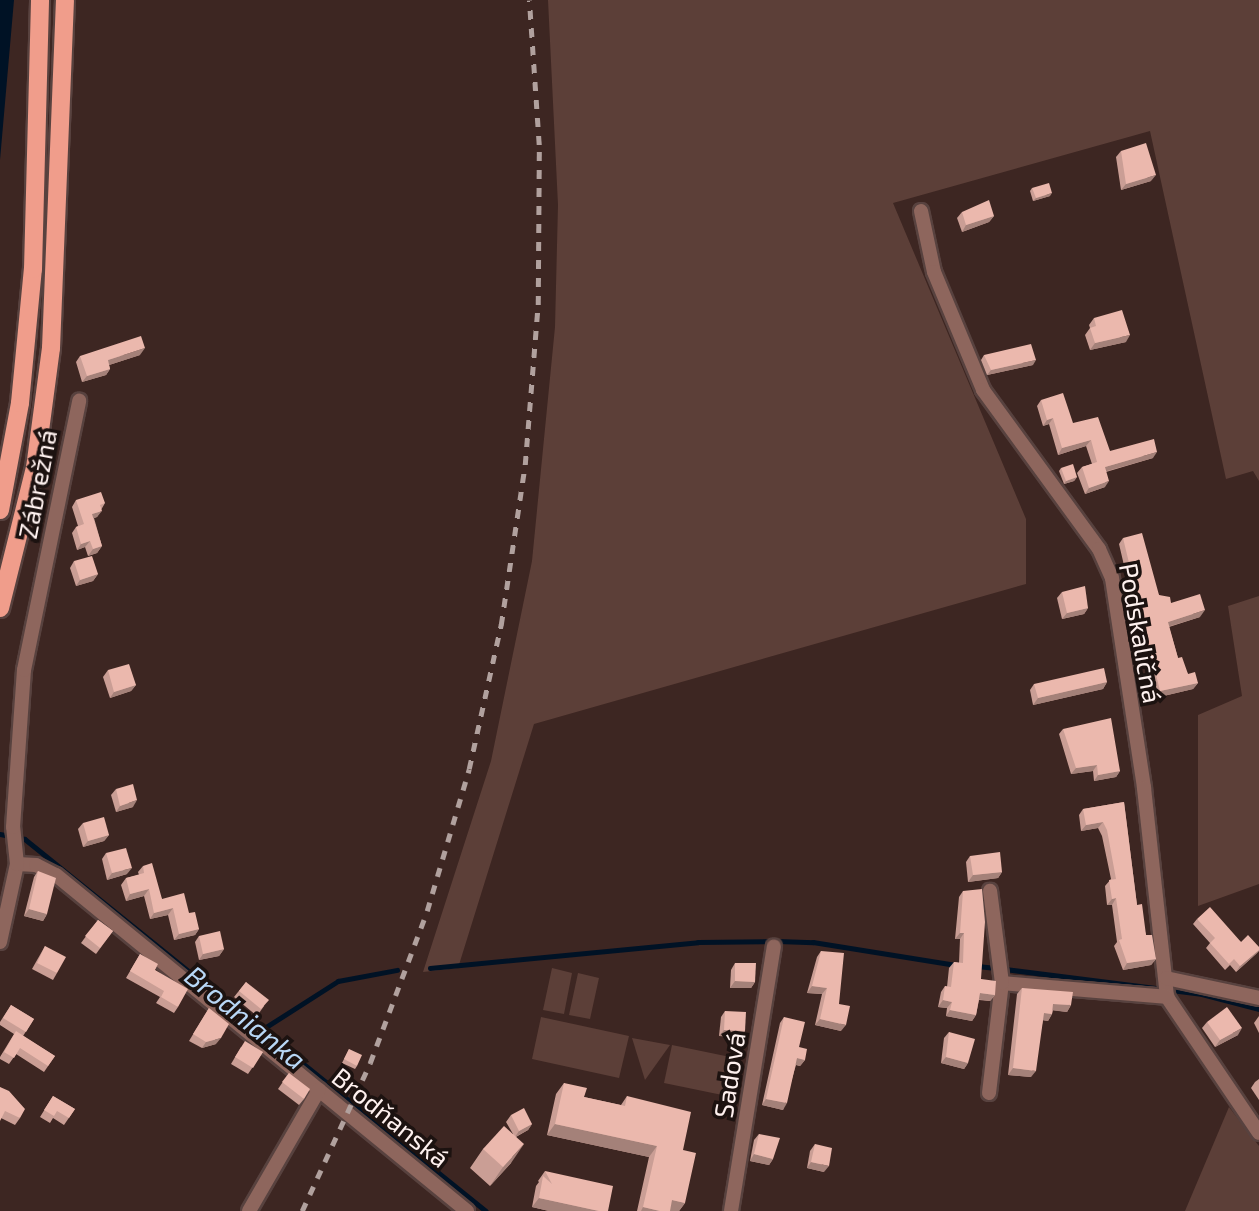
<!DOCTYPE html>
<meta charset="utf-8">
<style>
body{margin:0}
#map{position:relative;width:1259px;height:1211px;overflow:hidden;background:#3d2622;font-family:"Exo 2",sans-serif}
div>[style]{position:absolute}
.green>*{inset:0;background:#5c3f38}
.water>*{inset:0;background:#001225}
.stream>*{height:4.5px;margin:-2.25px;padding:0 2.25px;transform-origin:2.25px;border-radius:2.25px;background:#001225}
.roads{filter:drop-shadow(2px 0 #58423f) drop-shadow(-2px 0 #58423f) drop-shadow(0 2px #58423f) drop-shadow(0 -2px #58423f)}
.street>*{height:14px;margin:-7px;padding:0 7px;transform-origin:7px;border-radius:7px;background:#8e665d}
.primary>*{height:18px;margin:-9px;padding:0 9px;transform-origin:9px;border-radius:9px;background:#f09d8b}
.rail>*{height:4.5px;margin-top:-2.25px;transform-origin:0;background:repeating-linear-gradient(90deg,#b1a19e 0 9px,transparent 0 18px)}
.wall>*{inset:0;background:#ca9e95}
.shaded-wall>*{inset:0;background:#a48179}
.building>*{inset:0;background:#ebb8ad}
span{translate:-50% -50%;white-space:nowrap;text-align:center;line-height:1.15;-webkit-text-stroke:7px #1c1210;paint-order:stroke}
.street-label{font-size:26px;color:#fef1ef}
.water-label{font-size:28px;color:#b8d7f6;font-style:italic}
</style>
<div id="map">
<div class="green">
<i style="clip-path:polygon(548px 0,1259px 0,1259px 481px,1253px 471px,1226px 479px,1150px 131px,893px 203px,1026px 519px,1026px 584px,534px 724px,458px 968px,423px 972px,491px 761px,532px 561px,555px 327px,558px 205px)"></i>
<i style="clip-path:polygon(1259px 596px,1259px 884px,1198px 906px,1198px 715px,1242px 696px,1228px 606px)"></i>
<i style="clip-path:polygon(552px 968px,572px 973px,564px 1014px,543px 1010px)"></i>
<i style="clip-path:polygon(578px 973px,599px 978px,590px 1019px,569px 1015px)"></i>
<i style="clip-path:polygon(541px 1017px,629px 1036px,619px 1078px,532px 1059px)"></i>
<i style="clip-path:polygon(632px 1038px,670px 1045px,645px 1080px)"></i>
<i style="clip-path:polygon(672px 1045px,740px 1059px,732px 1097px,664px 1083px)"></i>
<i style="clip-path:polygon(1229px 1107px,1259px 1146px,1259px 1211px,1185px 1211px)"></i>
</div>
<div class="water">
<i style="clip-path:polygon(0 0,14px 0,0 160px)"></i>
</div>
<div class="stream">
<i style="left:0;top:834px;width:25px;rotate:11deg"></i>
<i style="left:25px;top:839px;width:592px;rotate:38.9deg"></i>
<i style="left:977px;top:966px;width:19px;rotate:6deg"></i>
<i style="left:430px;top:968px;width:269px;rotate:-5.5deg"></i>
<i style="left:698px;top:942px;width:80px;rotate:-0.7deg"></i>
<i style="left:778px;top:941px;width:35px;rotate:2deg"></i>
<i style="left:813px;top:942px;width:146px;rotate:9.1deg"></i>
<i style="left:1005px;top:969px;width:199px;rotate:7.2deg"></i>
<i style="left:1202px;top:994px;width:59px;rotate:14.7deg"></i>
<i style="left:263px;top:1029px;width:89px;rotate:-32.6deg"></i>
<i style="left:338px;top:981px;width:60px;rotate:-10.6deg"></i>
</div>
<div class="roads">
<div class="street">
<i style="left:921px;top:211px;width:62px;rotate:78deg"></i>
<i style="left:934px;top:272px;width:128px;rotate:67.4deg"></i>
<i style="left:983px;top:390px;width:197px;rotate:53.9deg"></i>
<i style="left:1099px;top:549px;width:32px;rotate:66deg"></i>
<i style="left:1112px;top:578px;width:212px;rotate:81.3deg"></i>
<i style="left:1144px;top:788px;width:210px;rotate:83.7deg"></i>
<i style="left:1167px;top:997px;width:164px;rotate:55.9deg"></i>
<i style="left:17px;top:864px;width:19px;rotate:3deg"></i>
<i style="left:36px;top:865px;width:22px;rotate:27deg"></i>
<i style="left:56px;top:875px;width:531px;rotate:39.27deg"></i>
<i style="left:0;top:942px;width:80px;rotate:-77.7deg"></i>
<i style="left:17px;top:864px;width:37px;rotate:-96deg"></i>
<i style="left:13px;top:827px;width:157px;rotate:-86deg"></i>
<i style="left:24px;top:670px;width:275px;rotate:-78.4deg"></i>
<i style="left:1166px;top:978px;width:95px;rotate:12.1deg"></i>
<i style="left:1002px;top:983px;width:166px;rotate:4.8deg"></i>
<i style="left:989px;top:1093px;width:111px;rotate:-83.3deg"></i>
<i style="left:1002px;top:983px;width:93px;rotate:-97.4deg"></i>
<i style="left:249px;top:1211px;width:140px;rotate:-60deg"></i>
<i style="left:731px;top:1211px;width:268px;rotate:-80.8deg"></i>
</div>
<div class="primary">
<i style="left:0;top:510px;width:109px;rotate:-79.4deg"></i>
<i style="left:20px;top:403px;width:135px;rotate:-84.5deg"></i>
<i style="left:33px;top:269px;width:269px;rotate:-88.5deg"></i>
<i style="left:0;top:608px;width:144px;rotate:-76deg"></i>
<i style="left:35px;top:468px;width:121px;rotate:-82.4deg"></i>
<i style="left:51px;top:348px;width:348px;rotate:-87.7deg"></i>
</div>
</div>
<div class="rail">
<i style="left:302px;top:1211px;width:163px;rotate:-65.3deg"></i>
<i style="left:370px;top:1063px;width:162px;rotate:-69.4deg"></i>
<i style="left:427px;top:911px;width:148px;rotate:-73.5deg"></i>
<i style="left:469px;top:769px;width:148px;rotate:-77.5deg"></i>
<i style="left:501px;top:625px;width:162px;rotate:-81.5deg"></i>
<i style="left:525px;top:465px;width:161px;rotate:-85.4deg"></i>
<i style="left:538px;top:305px;width:160px;rotate:-89.6deg"></i>
<i style="left:539px;top:145px;width:145px;rotate:-93.9deg"></i>
</div>
<div class="wall">
<i style="clip-path:polygon(1121px 151px,1151px 181px,1121px 190px,1116px 157px)"></i>
<i style="clip-path:polygon(1032px 188px,1050px 196px,1033px 201px,1030px 191px)"></i>
<i style="clip-path:polygon(962px 212px,994px 216px,989px 222px,962px 232px,957px 218px)"></i>
<i style="clip-path:polygon(1094px 318px,1126px 342px,1090px 350px,1085px 335px,1090px 328px,1089px 325px)"></i>
<i style="clip-path:polygon(140px 355px,109px 365px,110px 369px,106px 375px,82px 382px,76px 362px,80px 356px)"></i>
<i style="clip-path:polygon(984px 355px,1033px 365px,987px 375px,981px 360px)"></i>
<i style="clip-path:polygon(1041px 400px,1110px 451px,1153px 458px,1106px 472px,1105px 487px,1085px 494px,1077px 473px,1082px 467px,1092px 464px,1086px 446px,1058px 455px,1049px 424px,1043px 426px,1037px 406px)"></i>
<i style="clip-path:polygon(1061px 468px,1077px 477px,1074px 481px,1064px 484px,1059px 471px)"></i>
<i style="clip-path:polygon(76px 500px,105px 503px,97px 517px,94px 518px,102px 546px,97px 553px,88px 556px,85px 547px,77px 550px,72px 533px,76px 527px,78px 526px,72px 507px)"></i>
<i style="clip-path:polygon(1123px 538px,1159px 595px,1171px 603px,1200px 617px,1169px 627px,1178px 658px,1188px 674px,1198px 683px,1193px 689px,1155px 698px,1119px 544px)"></i>
<i style="clip-path:polygon(74px 561px,98px 574px,93px 581px,76px 586px,70px 568px)"></i>
<i style="clip-path:polygon(1062px 592px,1088px 608px,1084px 614px,1062px 619px,1057px 598px)"></i>
<i style="clip-path:polygon(108px 670px,136px 685px,131px 691px,110px 698px,103px 677px)"></i>
<i style="clip-path:polygon(1107px 682px,1103px 689px,1033px 705px,1030px 690px,1034px 684px)"></i>
<i style="clip-path:polygon(1063px 729px,1120px 771px,1116px 777px,1094px 781px,1093px 771px,1071px 774px,1059px 734px)"></i>
<i style="clip-path:polygon(116px 789px,133px 807px,116px 812px,111px 795px)"></i>
<i style="clip-path:polygon(1124px 802px,1137px 905px,1146px 935px,1156px 959px,1151px 965px,1123px 970px,1114px 946px,1117px 942px,1112px 905px,1107px 905px,1105px 886px,1111px 879px,1102px 836px,1098px 828px,1081px 831px,1079px 815px,1083px 809px)"></i>
<i style="clip-path:polygon(83px 823px,109px 835px,104px 841px,83px 847px,78px 829px)"></i>
<i style="clip-path:polygon(106px 853px,127px 874px,107px 880px,102px 859px)"></i>
<i style="clip-path:polygon(970px 856px,1002px 872px,998px 878px,968px 882px,966px 862px)"></i>
<i style="clip-path:polygon(143px 866px,162px 899px,189px 913px,199px 929px,195px 935px,174px 940px,168px 915px,150px 919px,144px 896px,126px 901px,121px 885px,126px 878px,139px 875px,138px 872px)"></i>
<i style="clip-path:polygon(38px 871px,47px 914px,43px 921px,24px 916px,34px 877px)"></i>
<i style="clip-path:polygon(963px 891px,981px 979px,995px 995px,990px 1001px,979px 1000px,976px 1015px,972px 1021px,946px 1016px,947px 1008px,938px 1007px,941px 992px,945px 986px,947px 987px,949px 968px,954px 962px,959px 963px,960px 939px,955px 939px,959px 897px)"></i>
<i style="clip-path:polygon(1197px 919px,1241px 942px,1259px 947px,1259px 951px,1256px 954px,1236px 972px,1230px 965px,1225px 970px,1206px 948px,1210px 943px,1193px 924px)"></i>
<i style="clip-path:polygon(98px 920px,113px 931px,96px 954px,81px 943px)"></i>
<i style="clip-path:polygon(199px 936px,224px 949px,219px 956px,199px 960px,195px 942px)"></i>
<i style="clip-path:polygon(45px 946px,57px 973px,53px 980px,32px 969px)"></i>
<i style="clip-path:polygon(821px 951px,839px 1004px,841px 1031px,815px 1025px,822px 994px,807px 993px,817px 957px)"></i>
<i style="clip-path:polygon(140px 954px,155px 970px,178px 1007px,174px 1013px,156px 1003px,160px 997px,126px 978px)"></i>
<i style="clip-path:polygon(735px 963px,755px 982px,751px 988px,730px 988px,731px 970px)"></i>
<i style="clip-path:polygon(246px 982px,264px 1006px,257px 1016px,234px 997px)"></i>
<i style="clip-path:polygon(1022px 988px,1071px 1005px,1067px 1012px,1053px 1010px,1052px 1014px,1048px 1021px,1043px 1020px,1031px 1077px,1008px 1075px,1017px 994px)"></i>
<i style="clip-path:polygon(11px 1005px,34px 1019px,23px 1036px,55px 1056px,44px 1072px,16px 1054px,9px 1064px,0 1059px,0 1057px,14px 1034px,0 1025px,0 1022px)"></i>
<i style="clip-path:polygon(209px 1008px,216px 1044px,202px 1048px,189px 1041px)"></i>
<i style="clip-path:polygon(725px 1011px,745px 1031px,740px 1037px,719px 1036px,721px 1017px)"></i>
<i style="clip-path:polygon(1259px 1016px,1259px 1033px,1254px 1023px)"></i>
<i style="clip-path:polygon(784px 1017px,805px 1060px,800px 1066px,796px 1065px,783px 1110px,762px 1105px,780px 1023px)"></i>
<i style="clip-path:polygon(1207px 1022px,1238px 1035px,1215px 1047px,1202px 1028px)"></i>
<i style="clip-path:polygon(949px 1032px,968px 1063px,964px 1069px,941px 1063px,944px 1038px)"></i>
<i style="clip-path:polygon(241px 1047px,263px 1052px,248px 1074px,231px 1064px)"></i>
<i style="clip-path:polygon(349px 1049px,357px 1066px,355px 1069px,342px 1063px)"></i>
<i style="clip-path:polygon(289px 1073px,304px 1099px,299px 1105px,278px 1089px)"></i>
<i style="clip-path:polygon(1259px 1079px,1259px 1100px,1251px 1088px,1255px 1082px)"></i>
<i style="clip-path:polygon(564px 1083px,584px 1097px,621px 1105px,627px 1096px,683px 1150px,685px 1203px,679px 1211px,637px 1211px,649px 1157px,547px 1135px,556px 1094px)"></i>
<i style="clip-path:polygon(0 1087px,20px 1118px,15px 1125px,1px 1118px)"></i>
<i style="clip-path:polygon(53px 1096px,75px 1109px,64px 1125px,53px 1118px,50px 1123px,40px 1117px)"></i>
<i style="clip-path:polygon(511px 1115px,532px 1124px,528px 1130px,516px 1137px,511px 1163px,490px 1186px,470px 1168px,483px 1149px,513px 1134px,506px 1122px)"></i>
<i style="clip-path:polygon(759px 1134px,773px 1159px,769px 1165px,750px 1161px,754px 1140px)"></i>
<i style="clip-path:polygon(815px 1144px,824px 1172px,807px 1168px,810px 1151px)"></i>
<i style="clip-path:polygon(545px 1171px,608px 1211px,549px 1211px,532px 1207px,536px 1186px,539px 1182px,538px 1181px)"></i>
</div>
<div class="shaded-wall">
<i style="clip-path:polygon(1156px 175px,1151px 181px,1121px 190px,1126px 184px)"></i>
<i style="clip-path:polygon(1052px 193px,1050px 196px,1033px 201px,1036px 198px)"></i>
<i style="clip-path:polygon(994px 216px,989px 222px,962px 232px,966px 225px)"></i>
<i style="clip-path:polygon(1130px 335px,1126px 342px,1090px 350px,1095px 343px)"></i>
<i style="clip-path:polygon(145px 348px,140px 355px,103px 367px,108px 360px)"></i>
<i style="clip-path:polygon(1036px 360px,1033px 365px,987px 375px,991px 370px)"></i>
<i style="clip-path:polygon(110px 369px,106px 375px,82px 382px,87px 376px)"></i>
<i style="clip-path:polygon(1053px 418px,1049px 424px,1043px 426px,1047px 420px)"></i>
<i style="clip-path:polygon(1091px 440px,1086px 446px,1058px 455px,1062px 448px)"></i>
<i style="clip-path:polygon(1157px 452px,1153px 458px,1100px 473px,1105px 467px)"></i>
<i style="clip-path:polygon(1077px 477px,1074px 481px,1064px 484px,1066px 481px)"></i>
<i style="clip-path:polygon(1109px 481px,1105px 487px,1085px 494px,1089px 488px)"></i>
<i style="clip-path:polygon(102px 511px,97px 517px,88px 520px,92px 514px)"></i>
<i style="clip-path:polygon(90px 541px,85px 547px,77px 550px,81px 544px)"></i>
<i style="clip-path:polygon(102px 546px,97px 553px,88px 556px,93px 549px)"></i>
<i style="clip-path:polygon(98px 574px,93px 581px,76px 586px,80px 580px)"></i>
<i style="clip-path:polygon(1088px 608px,1084px 614px,1062px 619px,1067px 613px)"></i>
<i style="clip-path:polygon(1205px 610px,1200px 617px,1164px 628px,1168px 622px)"></i>
<i style="clip-path:polygon(1107px 682px,1103px 689px,1033px 705px,1038px 698px)"></i>
<i style="clip-path:polygon(1198px 683px,1193px 689px,1155px 698px,1160px 691px)"></i>
<i style="clip-path:polygon(136px 685px,131px 691px,110px 698px,114px 692px)"></i>
<i style="clip-path:polygon(1097px 765px,1093px 771px,1071px 774px,1076px 768px)"></i>
<i style="clip-path:polygon(1120px 771px,1116px 777px,1094px 781px,1098px 775px)"></i>
<i style="clip-path:polygon(137px 800px,133px 807px,116px 812px,120px 806px)"></i>
<i style="clip-path:polygon(1103px 822px,1098px 828px,1081px 831px,1086px 825px)"></i>
<i style="clip-path:polygon(109px 835px,104px 841px,83px 847px,88px 841px)"></i>
<i style="clip-path:polygon(132px 868px,127px 874px,107px 880px,112px 873px)"></i>
<i style="clip-path:polygon(1002px 872px,998px 878px,968px 882px,973px 875px)"></i>
<i style="clip-path:polygon(149px 889px,144px 896px,126px 901px,130px 894px)"></i>
<i style="clip-path:polygon(1116px 898px,1112px 905px,1107px 905px,1112px 899px)"></i>
<i style="clip-path:polygon(173px 908px,168px 915px,150px 919px,154px 913px)"></i>
<i style="clip-path:polygon(29px 909px,47px 914px,43px 921px,24px 916px)"></i>
<i style="clip-path:polygon(199px 929px,195px 935px,174px 940px,179px 934px)"></i>
<i style="clip-path:polygon(960px 933px,964px 933px,960px 939px,955px 939px)"></i>
<i style="clip-path:polygon(224px 949px,219px 956px,199px 960px,203px 954px)"></i>
<i style="clip-path:polygon(1259px 950px,1256px 954px,1236px 972px,1240px 966px)"></i>
<i style="clip-path:polygon(1156px 959px,1151px 965px,1123px 970px,1127px 963px)"></i>
<i style="clip-path:polygon(735px 981px,755px 982px,751px 988px,730px 988px)"></i>
<i style="clip-path:polygon(812px 986px,827px 988px,822px 994px,807px 993px)"></i>
<i style="clip-path:polygon(980px 993px,995px 995px,990px 1001px,976px 999px)"></i>
<i style="clip-path:polygon(943px 1000px,952px 1002px,947px 1008px,938px 1007px)"></i>
<i style="clip-path:polygon(1053px 1004px,1071px 1005px,1067px 1012px,1049px 1010px)"></i>
<i style="clip-path:polygon(950px 1010px,976px 1015px,972px 1021px,946px 1016px)"></i>
<i style="clip-path:polygon(1044px 1013px,1052px 1014px,1048px 1021px,1040px 1020px)"></i>
<i style="clip-path:polygon(820px 1019px,846px 1025px,841px 1031px,815px 1025px)"></i>
<i style="clip-path:polygon(1242px 1028px,1238px 1035px,1215px 1047px,1220px 1040px)"></i>
<i style="clip-path:polygon(724px 1030px,745px 1031px,740px 1037px,719px 1036px)"></i>
<i style="clip-path:polygon(221px 1038px,216px 1044px,202px 1048px,206px 1042px)"></i>
<i style="clip-path:polygon(946px 1057px,968px 1063px,964px 1069px,941px 1063px)"></i>
<i style="clip-path:polygon(797px 1058px,805px 1060px,800px 1066px,793px 1064px)"></i>
<i style="clip-path:polygon(1013px 1068px,1036px 1071px,1031px 1077px,1008px 1075px)"></i>
<i style="clip-path:polygon(766px 1099px,787px 1103px,783px 1110px,762px 1105px)"></i>
<i style="clip-path:polygon(532px 1124px,528px 1130px,515px 1137px,519px 1131px)"></i>
<i style="clip-path:polygon(555px 1124px,657px 1146px,649px 1157px,547px 1135px)"></i>
<i style="clip-path:polygon(524px 1144px,511px 1163px,490px 1186px,503px 1167px)"></i>
<i style="clip-path:polygon(754px 1154px,773px 1159px,769px 1165px,750px 1161px)"></i>
<i style="clip-path:polygon(811px 1162px,829px 1166px,824px 1172px,807px 1168px)"></i>
<i style="clip-path:polygon(539px 1198px,599px 1211px,549px 1211px,532px 1207px)"></i>
<i style="clip-path:polygon(672px 1200px,685px 1203px,679px 1211px,665px 1211px)"></i>
<i style="clip-path:polygon(643px 1207px,660px 1211px,641px 1211px)"></i>
</div>
<div class="building">
<i style="clip-path:polygon(1146px 143px,1156px 175px,1126px 184px,1121px 151px)"></i>
<i style="clip-path:polygon(1049px 183px,1052px 193px,1036px 198px,1032px 188px)"></i>
<i style="clip-path:polygon(989px 200px,994px 216px,966px 225px,962px 212px)"></i>
<i style="clip-path:polygon(1122px 310px,1130px 335px,1095px 343px,1090px 328px,1096px 326px,1094px 318px)"></i>
<i style="clip-path:polygon(141px 336px,145px 348px,108px 360px,110px 369px,87px 376px,80px 356px)"></i>
<i style="clip-path:polygon(1031px 344px,1036px 360px,991px 370px,984px 355px)"></i>
<i style="clip-path:polygon(1063px 393px,1073px 423px,1098px 417px,1110px 451px,1154px 439px,1157px 452px,1105px 467px,1109px 481px,1089px 488px,1082px 467px,1097px 462px,1091px 440px,1062px 448px,1053px 418px,1047px 420px,1041px 400px)"></i>
<i style="clip-path:polygon(1073px 464px,1077px 477px,1066px 481px,1061px 468px)"></i>
<i style="clip-path:polygon(101px 492px,105px 503px,100px 505px,102px 511px,92px 514px,102px 546px,93px 549px,90px 541px,81px 544px,76px 527px,84px 524px,76px 500px)"></i>
<i style="clip-path:polygon(1142px 533px,1159px 595px,1170px 597px,1171px 603px,1200px 594px,1205px 610px,1168px 622px,1178px 658px,1182px 657px,1188px 674px,1195px 672px,1198px 683px,1160px 691px,1123px 538px)"></i>
<i style="clip-path:polygon(92px 556px,98px 574px,80px 580px,74px 561px)"></i>
<i style="clip-path:polygon(1085px 586px,1088px 608px,1067px 613px,1062px 592px)"></i>
<i style="clip-path:polygon(129px 664px,136px 685px,114px 692px,108px 670px)"></i>
<i style="clip-path:polygon(1104px 668px,1107px 682px,1038px 698px,1034px 684px)"></i>
<i style="clip-path:polygon(1111px 718px,1120px 771px,1098px 775px,1097px 765px,1076px 768px,1063px 729px)"></i>
<i style="clip-path:polygon(133px 784px,137px 800px,120px 806px,116px 789px)"></i>
<i style="clip-path:polygon(1124px 802px,1137px 905px,1142px 904px,1146px 935px,1152px 935px,1156px 959px,1127px 963px,1119px 940px,1122px 939px,1116px 898px,1112px 899px,1109px 880px,1116px 879px,1107px 830px,1103px 822px,1086px 825px,1083px 809px)"></i>
<i style="clip-path:polygon(104px 817px,109px 835px,88px 841px,83px 823px)"></i>
<i style="clip-path:polygon(126px 848px,132px 868px,112px 873px,106px 853px)"></i>
<i style="clip-path:polygon(1000px 852px,1002px 872px,973px 875px,970px 856px)"></i>
<i style="clip-path:polygon(152px 863px,162px 899px,184px 893px,189px 913px,195px 912px,199px 929px,179px 934px,173px 908px,154px 913px,149px 889px,130px 894px,126px 878px,144px 873px,143px 866px)"></i>
<i style="clip-path:polygon(38px 871px,56px 878px,47px 914px,29px 909px)"></i>
<i style="clip-path:polygon(982px 889px,985px 922px,981px 979px,996px 981px,995px 995px,980px 993px,976px 1015px,950px 1010px,952px 1002px,943px 1000px,945px 986px,951px 987px,954px 962px,963px 963px,964px 933px,960px 933px,963px 891px)"></i>
<i style="clip-path:polygon(1210px 907px,1241px 942px,1248px 935px,1259px 947px,1259px 950px,1240px 966px,1234px 959px,1229px 964px,1210px 943px,1215px 938px,1197px 919px)"></i>
<i style="clip-path:polygon(98px 920px,113px 931px,100px 948px,85px 936px)"></i>
<i style="clip-path:polygon(220px 931px,224px 949px,203px 954px,199px 936px)"></i>
<i style="clip-path:polygon(45px 946px,66px 957px,57px 973px,37px 963px)"></i>
<i style="clip-path:polygon(821px 951px,844px 953px,839px 1004px,850px 1006px,846px 1025px,820px 1019px,827px 988px,812px 986px)"></i>
<i style="clip-path:polygon(140px 954px,158px 964px,155px 970px,188px 989px,178px 1007px,161px 997px,164px 991px,130px 971px)"></i>
<i style="clip-path:polygon(735px 963px,756px 963px,755px 982px,735px 981px)"></i>
<i style="clip-path:polygon(246px 982px,269px 1000px,261px 1009px,239px 991px)"></i>
<i style="clip-path:polygon(1022px 988px,1073px 992px,1071px 1005px,1053px 1004px,1052px 1014px,1044px 1013px,1036px 1071px,1013px 1068px)"></i>
<i style="clip-path:polygon(11px 1005px,34px 1019px,26px 1032px,3px 1018px)"></i>
<i style="clip-path:polygon(1227px 1007px,1242px 1028px,1220px 1040px,1207px 1022px)"></i>
<i style="clip-path:polygon(209px 1008px,229px 1024px,221px 1038px,206px 1042px,193px 1034px)"></i>
<i style="clip-path:polygon(725px 1011px,746px 1012px,745px 1031px,724px 1030px)"></i>
<i style="clip-path:polygon(784px 1017px,805px 1022px,799px 1047px,807px 1049px,805px 1060px,797px 1058px,787px 1103px,766px 1099px)"></i>
<i style="clip-path:polygon(16px 1031px,55px 1056px,48px 1066px,20px 1048px,14px 1058px,4px 1052px)"></i>
<i style="clip-path:polygon(949px 1032px,975px 1039px,968px 1063px,946px 1057px)"></i>
<i style="clip-path:polygon(245px 1041px,263px 1052px,253px 1068px,235px 1057px)"></i>
<i style="clip-path:polygon(349px 1049px,362px 1055px,357px 1066px,344px 1059px)"></i>
<i style="clip-path:polygon(289px 1073px,310px 1089px,304px 1099px,282px 1082px)"></i>
<i style="clip-path:polygon(564px 1083px,587px 1088px,584px 1097px,625px 1106px,627px 1096px,691px 1112px,683px 1150px,696px 1153px,685px 1203px,672px 1200px,670px 1211px,660px 1211px,643px 1207px,657px 1146px,555px 1124px)"></i>
<i style="clip-path:polygon(0 1087px,9px 1091px,25px 1109px,20px 1118px,5px 1111px,0 1121px)"></i>
<i style="clip-path:polygon(53px 1096px,75px 1109px,69px 1118px,57px 1111px,54px 1116px,44px 1110px)"></i>
<i style="clip-path:polygon(524px 1108px,532px 1124px,519px 1131px,511px 1115px)"></i>
<i style="clip-path:polygon(504px 1126px,524px 1144px,503px 1167px,483px 1149px)"></i>
<i style="clip-path:polygon(759px 1134px,780px 1138px,773px 1159px,754px 1154px)"></i>
<i style="clip-path:polygon(815px 1144px,832px 1148px,829px 1166px,811px 1162px)"></i>
<i style="clip-path:polygon(545px 1171px,613px 1186px,608px 1211px,599px 1211px,539px 1198px,543px 1176px,552px 1184px)"></i>
</div>
<div class="street-label">
<span style="left:37px;top:484px;rotate:-79deg">Zábrežná</span>
<span style="left:1141px;top:633px;rotate:80deg">Podskaličná</span>
<span style="left:729px;top:1075px;rotate:-81deg">Sadová</span>
<span style="left:391px;top:1117px;rotate:39deg">Brodňanská</span>
</div>
<div class="water-label">
<span style="left:246px;top:1017px;rotate:39deg">Brodnianka</span>
</div>
</div>
